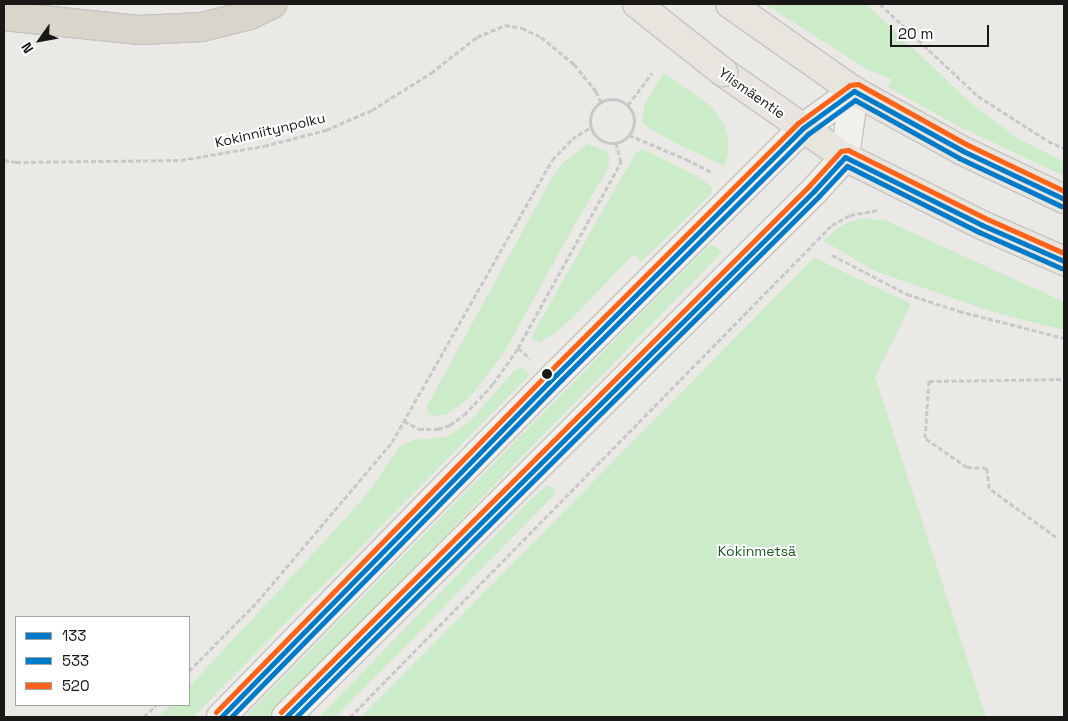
<!DOCTYPE html>
<meta charset="utf-8">
<style>
body{margin:0}
#map{position:relative;width:1068px;height:721px;overflow:hidden;background:#eae9e6;font-family:"Space Grotesk",sans-serif}
div>[style]{position:absolute}
.green>*{inset:0;background:#cbebc9}
.path>*{height:3px;margin-top:-1.5px;transform-origin:0;background:repeating-linear-gradient(90deg,#c8c8c8 0 5px,transparent 0 7.5px)}
.path>.ring{margin:-1.5px;padding:0;box-sizing:content-box;background:none;border:3px solid #c8c8c8;border-radius:50%}
.roads{filter:drop-shadow(1px 0 #c5c4c2) drop-shadow(-1px 0 #c5c4c2) drop-shadow(0 1px #c5c4c2) drop-shadow(0 -1px #c5c4c2)}
.secondary>*{height:28px;margin:-14px;padding:0 14px;transform-origin:14px;border-radius:14px;background:#f1f0ed}
.primary>*{height:28px;margin:-14px;padding:0 14px;transform-origin:14px;border-radius:14px;background:#e7e5de}
.highway>*{height:28px;margin:-14px;padding:0 14px;transform-origin:14px;border-radius:14px;background:#dad5cb}
.bridges{filter:drop-shadow(1px 0 #c5c4c3) drop-shadow(-1px 0 #c5c4c3) drop-shadow(0 1px #c5c4c3) drop-shadow(0 -1px #c5c4c3)}
.primary-bridge>*{height:28px;margin:-14px;padding:0 14px;transform-origin:14px;border-radius:14px;background:#e7e5de}
.bus-1>*{height:5px;margin:-2.5px;padding:0 2.5px;transform-origin:2.5px;border-radius:2.5px;background:#007ac9}
.bus-2>*{height:5px;margin:-2.5px;padding:0 2.5px;transform-origin:2.5px;border-radius:2.5px;background:#007ac9}
.bus-3>*{height:5px;margin:-2.5px;padding:0 2.5px;transform-origin:2.5px;border-radius:2.5px;background:#ff6319}
.dots>*{width:14px;height:14px;translate:-50% -50%;box-sizing:border-box;border:2px solid #fff;border-radius:50%}
span{translate:-50% -50%;white-space:nowrap;text-align:center;line-height:1.15;-webkit-text-stroke:4px #fff;paint-order:stroke}
.street-label{font-size:14px;color:#191816}
.park-label{font-size:14px;color:#1a591f}
.frame{position:absolute;inset:0;border:5px solid #191816;pointer-events:none}
.legend{position:absolute;left:15px;top:616px;width:175px;height:90px;box-sizing:border-box;background:#fff;border:1px solid #a3a3a2;margin:0;padding:6px 9px;list-style:none;font-size:15px;color:#191816}
.legend li{display:flex;align-items:center;gap:10px;height:25px}
.legend b{width:25px;border:1px solid #a3a3a2}
.north{position:absolute;left:15px;top:15px;width:50px;height:50px;-webkit-text-stroke:4px #fff;paint-order:stroke;rotate:238deg;font-size:14px;font-weight:700;line-height:20px;text-align:center;color:#191816}
.north::after{content:'';display:block;margin:auto;width:18px;height:22px;background:#191816;clip-path:polygon(50% 0,100% 100%,50% 72%,0 100%)}
.scale{position:absolute;left:890px;top:25px;width:99px;height:22px;box-sizing:border-box;border:2px solid #191816;border-top:0;padding-left:6px;font-size:15px;line-height:18px;white-space:nowrap;color:#191816;-webkit-text-stroke:4px #fff;paint-order:stroke}
</style>
<div id="map">
<div class="green">
<i style="clip-path:polygon(765px 4px,866px 4px,973px 105px,1017px 138px,1064px 162px,1064px 176px,958px 126px,888px 87px,891px 79px,866px 69px)"></i>
<i style="clip-path:polygon(664px 73px,711px 106px,718px 116px,725px 127px,728px 138px,728px 155px,724px 166px,674px 142px,652px 130px,642px 122px,645px 103px)"></i>
<i style="clip-path:polygon(588px 144px,608px 152px,610px 159px,608px 169px,575px 224px,505px 351px,471px 396px,460px 405px,447px 414px,433px 416px,428px 413px,427px 406px,550px 181px,563px 163px)"></i>
<i style="clip-path:polygon(643px 149px,695px 175px,712px 187px,711px 194px,641px 262px,634px 254px,571px 319px,555px 333px,539px 343px,532px 338px,536px 328px,635px 154px)"></i>
<i style="clip-path:polygon(865px 218px,887px 221px,1064px 302px,1064px 330px,990px 311px,875px 271px,824px 241px,835px 230px,846px 223px)"></i>
<i style="clip-path:polygon(714px 245px,721px 253px,268px 717px,245px 717px,668px 286px,706px 248px)"></i>
<i style="clip-path:polygon(814px 258px,911px 304px,875px 377px,986px 717px,361px 717px)"></i>
<i style="clip-path:polygon(520px 368px,525px 369px,529px 374px,527px 378px,193px 717px,158px 717px,171px 705px,189px 705px,189px 687px,336px 529px,371px 489px,399px 447px,414px 440px,445px 437px,457px 431px,473px 418px,513px 372px)"></i>
<i style="clip-path:polygon(547px 486px,552px 487px,555px 494px,336px 717px,319px 717px,531px 499px)"></i>
</div>
<div class="path">
<i style="left:880px;top:4px;width:134px;rotate:43.2deg"></i>
<i style="left:978px;top:96px;width:83px;rotate:32.7deg"></i>
<i style="left:1048px;top:141px;width:17px;rotate:24deg"></i>
<i class="ring" style="left:590px;top:99px;width:41px;height:41px"></i>
<i style="left:628px;top:105px;width:40px;rotate:-53deg"></i>
<i style="left:629px;top:135px;width:62px;rotate:22.8deg"></i>
<i style="left:686px;top:159px;width:30px;rotate:27deg"></i>
<i style="left:4px;top:160px;width:12px;rotate:9deg"></i>
<i style="left:16px;top:162px;width:165px;rotate:-0.7deg"></i>
<i style="left:181px;top:160px;width:84px;rotate:-9.6deg"></i>
<i style="left:264px;top:146px;width:64px;rotate:-14.5deg"></i>
<i style="left:326px;top:130px;width:50px;rotate:-23.5deg"></i>
<i style="left:372px;top:110px;width:70px;rotate:-32.1deg"></i>
<i style="left:431px;top:73px;width:58px;rotate:-38deg"></i>
<i style="left:477px;top:37px;width:30px;rotate:-23deg"></i>
<i style="left:505px;top:25px;width:17px;rotate:10deg"></i>
<i style="left:522px;top:28px;width:21px;rotate:25deg"></i>
<i style="left:541px;top:37px;width:43px;rotate:39.3deg"></i>
<i style="left:574px;top:64px;width:35px;rotate:51deg"></i>
<i style="left:596px;top:91px;width:12px;rotate:66deg"></i>
<i style="left:832px;top:255px;width:85px;rotate:27.5deg"></i>
<i style="left:907px;top:294px;width:55px;rotate:18.1deg"></i>
<i style="left:959px;top:311px;width:108px;rotate:14.4deg"></i>
<i style="left:518px;top:348px;width:16px;rotate:40deg"></i>
<i style="left:404px;top:421px;width:17px;rotate:28deg"></i>
<i style="left:419px;top:429px;width:19px"></i>
<i style="left:438px;top:429px;width:13px;rotate:-18deg"></i>
<i style="left:450px;top:425px;width:17px;rotate:-36deg"></i>
<i style="left:464px;top:415px;width:42px;rotate:-46.9deg"></i>
<i style="left:493px;top:384px;width:44px;rotate:-55.2deg"></i>
<i style="left:518px;top:348px;width:213px;rotate:-61deg"></i>
<i style="left:621px;top:162px;width:20px;rotate:-105deg"></i>
<i style="left:1056px;top:537px;width:83px;rotate:-143.8deg"></i>
<i style="left:989px;top:488px;width:20px;rotate:-96deg"></i>
<i style="left:987px;top:468px;width:20px;rotate:-177deg"></i>
<i style="left:967px;top:467px;width:51px;rotate:-145.4deg"></i>
<i style="left:925px;top:438px;width:57px;rotate:-86deg"></i>
<i style="left:929px;top:381px;width:135px;rotate:-0.8deg"></i>
<i style="left:189px;top:671px;width:97px;rotate:-45.4deg"></i>
<i style="left:257px;top:602px;width:209px;rotate:-49.8deg"></i>
<i style="left:392px;top:442px;width:324px;rotate:-60.4deg"></i>
<i style="left:552px;top:160px;width:29px;rotate:-46deg"></i>
<i style="left:572px;top:139px;width:22px;rotate:-32deg"></i>
<i style="left:144px;top:717px;width:17px;rotate:-45deg"></i>
<i style="left:350px;top:717px;width:689px;rotate:-45.59deg"></i>
<i style="left:832px;top:225px;width:21px;rotate:-29deg"></i>
<i style="left:850px;top:215px;width:29px;rotate:-10deg"></i>
</div>
<div class="roads">
<div class="secondary">
<i style="left:221px;top:717px;width:479px;rotate:-45.6deg"></i>
<i style="left:556px;top:375px;width:349px;rotate:-45deg"></i>
<i style="left:803px;top:128px;width:63px;rotate:-36deg"></i>
<i style="left:286px;top:717px;width:745px;rotate:-44.89deg"></i>
<i style="left:814px;top:191px;width:46px;rotate:-47.6deg"></i>
<i style="left:845px;top:157px;width:67px;rotate:-82.2deg"></i>
</div>
<div class="primary">
<i style="left:730px;top:4px;width:151px;rotate:35.1deg"></i>
<i style="left:854px;top:91px;width:124px;rotate:28.8deg"></i>
<i style="left:963px;top:151px;width:112px;rotate:25.4deg"></i>
<i style="left:723px;top:72px;width:149px;rotate:34.9deg"></i>
<i style="left:845px;top:157px;width:153px;rotate:26.4deg"></i>
<i style="left:982px;top:225px;width:90px;rotate:23.7deg"></i>
</div>
<div class="highway">
<i style="left:4px;top:16px;width:137px;rotate:5.9deg"></i>
<i style="left:140px;top:30px;width:62px;rotate:-2.8deg"></i>
<i style="left:202px;top:27px;width:49px;rotate:-14deg"></i>
<i style="left:250px;top:15px;width:25px;rotate:-26deg"></i>
</div>
</div>
<div class="bridges">
<div class="primary-bridge">
<i style="left:637px;top:4px;width:110px;rotate:38.3deg"></i>
</div>
</div>
<div class="bus-1">
<i style="left:221px;top:717px;width:479px;rotate:-45.6deg"></i>
<i style="left:556px;top:375px;width:349px;rotate:-45deg"></i>
<i style="left:803px;top:128px;width:63px;rotate:-36deg"></i>
<i style="left:854px;top:91px;width:124px;rotate:28.8deg"></i>
<i style="left:963px;top:151px;width:112px;rotate:25.4deg"></i>
<i style="left:286px;top:717px;width:745px;rotate:-44.89deg"></i>
<i style="left:814px;top:191px;width:46px;rotate:-47.6deg"></i>
<i style="left:845px;top:157px;width:153px;rotate:26.4deg"></i>
<i style="left:982px;top:225px;width:90px;rotate:23.7deg"></i>
</div>
<div class="bus-2">
<i style="left:231px;top:717px;width:472px;rotate:-45.6deg"></i>
<i style="left:561px;top:380px;width:349px;rotate:-44.9deg"></i>
<i style="left:808px;top:134px;width:58px;rotate:-35.9deg"></i>
<i style="left:855px;top:100px;width:119px;rotate:29.1deg"></i>
<i style="left:959px;top:158px;width:113px;rotate:25.2deg"></i>
<i style="left:296px;top:717px;width:738px;rotate:-44.89deg"></i>
<i style="left:819px;top:196px;width:41px;rotate:-47deg"></i>
<i style="left:847px;top:166px;width:148px;rotate:26.6deg"></i>
<i style="left:979px;top:232px;width:90px;rotate:23.7deg"></i>
</div>
<div class="bus-3">
<i style="left:216px;top:712px;width:479px;rotate:-45.6deg"></i>
<i style="left:551px;top:370px;width:349px;rotate:-45deg"></i>
<i style="left:798px;top:123px;width:64px;rotate:-36.2deg"></i>
<i style="left:850px;top:85px;width:8px;rotate:-7deg"></i>
<i style="left:858px;top:84px;width:124px;rotate:29.1deg"></i>
<i style="left:966px;top:144px;width:109px;rotate:25.6deg"></i>
<i style="left:281px;top:712px;width:745px;rotate:-44.89deg"></i>
<i style="left:809px;top:186px;width:47px;rotate:-47.6deg"></i>
<i style="left:841px;top:151px;width:7px;rotate:-8deg"></i>
<i style="left:848px;top:150px;width:153px;rotate:26.4deg"></i>
<i style="left:985px;top:218px;width:86px;rotate:23.9deg"></i>
</div>
<div class="dots">
<i style="left:547px;top:374px;background:#191816"></i>
</div>
<div class="street-label">
<span style="left:752px;top:93px;rotate:35deg">Ylismäentie</span>
<span style="left:270px;top:130px;rotate:-13deg">Kokinniitynpolku</span>
</div>
<div class="park-label">
<span style="left:757px;top:551px">Kokinmetsä</span>
</div>
<div class="frame"></div>
<ul class="legend">
<li><b style="height:6px;background:#007ac9"></b>133</li>
<li><b style="height:6px;background:#007ac9"></b>533</li>
<li><b style="height:6px;background:#ff6319"></b>520</li>
</ul>
<div class="north">N</div>
<div class="scale">20 m</div>
</div>
